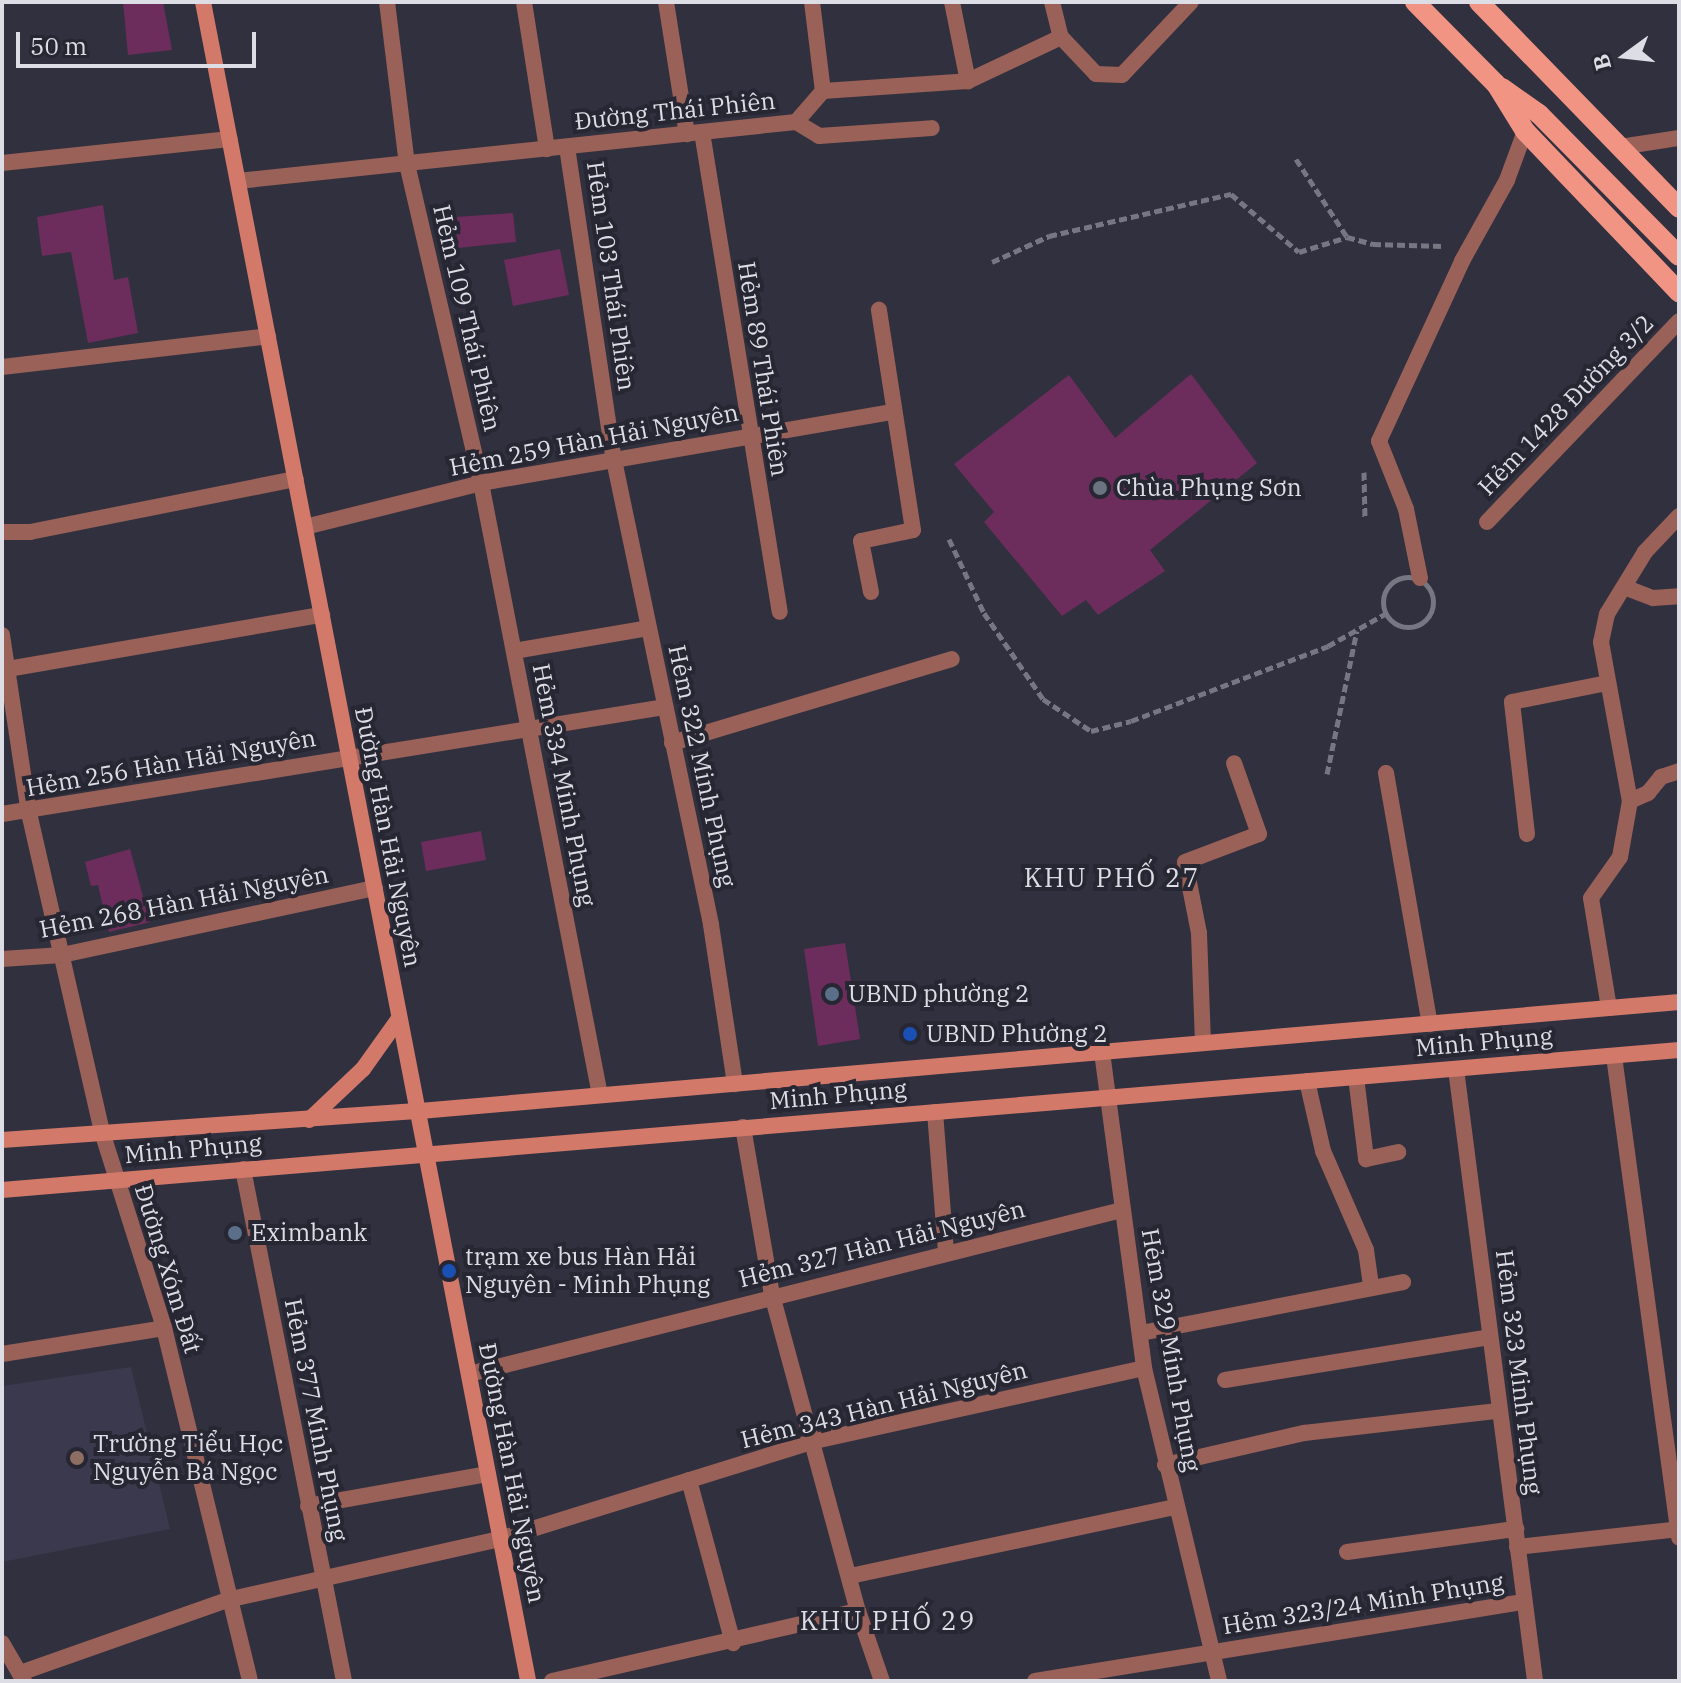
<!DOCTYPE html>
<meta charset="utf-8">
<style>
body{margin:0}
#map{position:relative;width:1681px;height:1683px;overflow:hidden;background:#31303e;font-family:"IBM Plex Serif",serif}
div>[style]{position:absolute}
.built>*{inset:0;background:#3b394d}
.building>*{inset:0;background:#6c2d5d}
.path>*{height:5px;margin-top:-2.5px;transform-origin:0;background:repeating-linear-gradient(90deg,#777783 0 8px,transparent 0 12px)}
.path>.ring{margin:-2.5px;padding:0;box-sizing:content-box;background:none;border:5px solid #777783;border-radius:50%}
.lane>*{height:16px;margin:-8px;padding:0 8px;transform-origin:8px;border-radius:8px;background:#996157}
.street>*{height:16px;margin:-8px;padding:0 8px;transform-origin:8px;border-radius:8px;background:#996157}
.secondary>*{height:16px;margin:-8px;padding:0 8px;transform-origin:8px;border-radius:8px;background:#d3796a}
.primary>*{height:20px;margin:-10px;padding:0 10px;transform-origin:10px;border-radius:10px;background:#f19484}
.dots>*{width:22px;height:22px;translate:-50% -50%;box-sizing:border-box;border:4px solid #272633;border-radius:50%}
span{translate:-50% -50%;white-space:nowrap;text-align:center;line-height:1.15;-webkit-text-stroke:8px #272633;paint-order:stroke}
.street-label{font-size:24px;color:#dddde6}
.poi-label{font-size:24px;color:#dddde6}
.left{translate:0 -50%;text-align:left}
.neighbourhood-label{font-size:26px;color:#dddde6;letter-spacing:2px}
.frame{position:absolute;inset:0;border:4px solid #dddde6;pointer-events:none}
.north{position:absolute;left:1585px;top:16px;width:80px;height:80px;-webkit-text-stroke:6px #272633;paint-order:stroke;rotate:255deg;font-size:22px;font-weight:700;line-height:32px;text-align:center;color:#dddde6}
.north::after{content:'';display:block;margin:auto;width:28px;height:36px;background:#dddde6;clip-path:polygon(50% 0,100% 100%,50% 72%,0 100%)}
.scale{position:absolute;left:16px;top:32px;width:240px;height:36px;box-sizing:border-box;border:4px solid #dddde6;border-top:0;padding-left:10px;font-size:24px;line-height:28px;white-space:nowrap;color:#dddde6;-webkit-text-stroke:6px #272633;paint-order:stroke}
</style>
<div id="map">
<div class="built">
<i style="clip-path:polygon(131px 1367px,170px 1529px,2px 1562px,2px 1386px)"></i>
</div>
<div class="building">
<i style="clip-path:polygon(123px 2px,163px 2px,172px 50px,128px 55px)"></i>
<i style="clip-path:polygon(103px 205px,114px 280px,128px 277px,138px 333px,88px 343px,71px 252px,42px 256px,37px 217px)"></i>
<i style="clip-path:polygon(513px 213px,516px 242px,458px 248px,455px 217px)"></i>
<i style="clip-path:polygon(560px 249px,569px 295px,513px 306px,504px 260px)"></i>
<i style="clip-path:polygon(1191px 374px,1257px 463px,1150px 550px,1165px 571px,1098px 615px,1086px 600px,1062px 616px,984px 522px,994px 512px,954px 464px,1069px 375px,1115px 438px)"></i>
<i style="clip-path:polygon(481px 831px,486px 860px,426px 871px,421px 842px)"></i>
<i style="clip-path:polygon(130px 849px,150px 922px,109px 932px,98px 885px,91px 886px,85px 862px)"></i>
<i style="clip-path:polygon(845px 943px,860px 1039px,818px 1046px,804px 949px)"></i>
</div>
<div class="path">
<i style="left:1296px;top:159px;width:93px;rotate:56.8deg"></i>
<i style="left:992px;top:262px;width:63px;rotate:-24.5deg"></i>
<i style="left:1049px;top:236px;width:187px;rotate:-13deg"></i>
<i style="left:1231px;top:194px;width:89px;rotate:40.5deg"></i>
<i style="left:1299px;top:252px;width:50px;rotate:-17.4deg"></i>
<i style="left:1347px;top:237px;width:27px;rotate:15deg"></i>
<i style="left:1373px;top:244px;width:70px;rotate:1.6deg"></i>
<i style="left:1364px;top:472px;width:47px;rotate:88.8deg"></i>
<i style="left:949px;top:539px;width:82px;rotate:64.7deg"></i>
<i style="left:984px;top:613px;width:104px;rotate:55.5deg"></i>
<i style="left:1043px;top:699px;width:58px;rotate:33.7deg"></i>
<i style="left:1091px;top:731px;width:41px;rotate:-14deg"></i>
<i style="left:1131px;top:721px;width:211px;rotate:-20.8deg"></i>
<i style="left:1328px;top:646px;width:65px;rotate:-29.3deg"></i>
<i class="ring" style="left:1383px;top:577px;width:45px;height:45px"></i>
<i style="left:1327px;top:774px;width:146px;rotate:-78.2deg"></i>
</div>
<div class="lane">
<i style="left:796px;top:122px;width:27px;rotate:31deg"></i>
<i style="left:819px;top:136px;width:113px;rotate:-4deg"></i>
<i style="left:1420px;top:578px;width:70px;rotate:-101.5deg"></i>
<i style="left:1406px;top:509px;width:73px;rotate:-111.7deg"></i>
<i style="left:1379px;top:441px;width:198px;rotate:-65.2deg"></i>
<i style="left:1462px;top:261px;width:93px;rotate:-60.9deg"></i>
<i style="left:1507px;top:180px;width:52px;rotate:-69.8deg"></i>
<i style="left:871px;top:592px;width:52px;rotate:-101.1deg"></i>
<i style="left:861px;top:541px;width:53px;rotate:-11.9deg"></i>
<i style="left:913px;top:530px;width:223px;rotate:-98.8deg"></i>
<i style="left:514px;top:651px;width:136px;rotate:-9.7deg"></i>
<i style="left:243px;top:1169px;width:522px;rotate:78.84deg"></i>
<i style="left:1141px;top:1333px;width:267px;rotate:-11deg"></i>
<i style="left:2px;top:1354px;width:164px;rotate:-9.1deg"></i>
<i style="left:1225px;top:1380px;width:268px;rotate:-9.2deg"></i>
<i style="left:1165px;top:1465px;width:143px;rotate:-13deg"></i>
<i style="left:1304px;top:1433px;width:195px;rotate:-6.5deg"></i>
<i style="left:689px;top:1480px;width:169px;rotate:74.9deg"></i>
<i style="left:1347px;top:1552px;width:171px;rotate:-7.8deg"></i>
<i style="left:850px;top:1576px;width:332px;rotate:-12deg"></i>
<i style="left:20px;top:1673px;width:219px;rotate:-19.4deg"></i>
<i style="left:1035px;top:1681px;width:493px;rotate:-9.2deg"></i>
</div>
<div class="street">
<i style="left:387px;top:2px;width:163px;rotate:83deg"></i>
<i style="left:407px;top:164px;width:327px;rotate:76.9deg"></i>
<i style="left:481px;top:483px;width:623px;rotate:79deg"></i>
<i style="left:524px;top:2px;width:149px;rotate:81.1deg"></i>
<i style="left:666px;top:2px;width:134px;rotate:81deg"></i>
<i style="left:812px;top:2px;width:90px;rotate:83deg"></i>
<i style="left:952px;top:2px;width:81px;rotate:78.6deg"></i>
<i style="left:1052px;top:2px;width:36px;rotate:76deg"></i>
<i style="left:702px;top:132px;width:486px;rotate:80.8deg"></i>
<i style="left:567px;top:147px;width:317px;rotate:81.5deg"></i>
<i style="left:614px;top:460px;width:475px;rotate:78.2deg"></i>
<i style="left:711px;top:925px;width:161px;rotate:81.4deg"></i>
<i style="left:1620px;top:147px;width:60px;rotate:-8.7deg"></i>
<i style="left:2px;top:163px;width:229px;rotate:-6deg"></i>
<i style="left:238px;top:181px;width:561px;rotate:-6.04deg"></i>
<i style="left:796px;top:122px;width:41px;rotate:-48.9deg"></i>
<i style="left:823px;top:91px;width:145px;rotate:-3.9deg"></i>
<i style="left:968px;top:81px;width:103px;rotate:-25.3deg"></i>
<i style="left:1061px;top:37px;width:51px;rotate:46.6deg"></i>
<i style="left:1096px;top:74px;width:26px;rotate:2deg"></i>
<i style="left:1122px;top:75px;width:100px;rotate:-46.6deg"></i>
<i style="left:2px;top:367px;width:268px;rotate:-6.6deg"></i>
<i style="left:1679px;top:516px;width:50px;rotate:133.4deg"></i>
<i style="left:1645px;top:552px;width:73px;rotate:121.5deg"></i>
<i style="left:1607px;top:614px;width:29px;rotate:102deg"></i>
<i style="left:1601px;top:642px;width:162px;rotate:79.7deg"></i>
<i style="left:1630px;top:801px;width:20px;rotate:-24deg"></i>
<i style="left:1648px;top:793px;width:21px;rotate:-51deg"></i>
<i style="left:1661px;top:777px;width:19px;rotate:-18deg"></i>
<i style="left:1487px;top:522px;width:278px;rotate:-46.3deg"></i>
<i style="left:305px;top:527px;width:181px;rotate:-14deg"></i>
<i style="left:481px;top:483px;width:419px;rotate:-9.8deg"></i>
<i style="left:2px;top:532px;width:28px"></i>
<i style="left:30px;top:532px;width:271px;rotate:-11.3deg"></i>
<i style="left:1624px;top:587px;width:31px;rotate:21deg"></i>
<i style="left:1653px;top:598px;width:26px;rotate:-4deg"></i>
<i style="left:2px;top:635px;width:180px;rotate:81.4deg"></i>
<i style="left:29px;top:813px;width:327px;rotate:77.1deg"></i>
<i style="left:102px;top:1132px;width:206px;rotate:72.4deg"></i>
<i style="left:164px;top:1328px;width:363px;rotate:76.3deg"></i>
<i style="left:2px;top:670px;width:325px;rotate:-9.8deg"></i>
<i style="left:672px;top:743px;width:292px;rotate:-16.7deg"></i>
<i style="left:1386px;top:773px;width:255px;rotate:80.1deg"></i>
<i style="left:2px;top:814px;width:672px;rotate:-9.17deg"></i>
<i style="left:1527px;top:834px;width:133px;rotate:-96.5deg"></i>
<i style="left:1512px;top:702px;width:97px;rotate:-11.3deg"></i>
<i style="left:2px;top:959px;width:60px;rotate:-3.8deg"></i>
<i style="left:62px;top:955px;width:320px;rotate:-12.1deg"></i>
<i style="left:1609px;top:1008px;width:111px;rotate:-99.3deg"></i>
<i style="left:1591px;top:898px;width:50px;rotate:-54.7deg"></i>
<i style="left:1620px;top:857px;width:57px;rotate:-79.9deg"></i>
<i style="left:1203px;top:1043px;width:110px;rotate:-92.1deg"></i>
<i style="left:1199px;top:933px;width:72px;rotate:-101.2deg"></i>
<i style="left:1185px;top:862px;width:79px;rotate:-20.7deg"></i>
<i style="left:1259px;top:834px;width:75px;rotate:-109.4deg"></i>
<i style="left:1102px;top:1052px;width:319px;rotate:82.4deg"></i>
<i style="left:1144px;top:1368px;width:322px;rotate:76.5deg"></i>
<i style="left:1614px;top:1056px;width:486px;rotate:82.3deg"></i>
<i style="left:1456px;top:1069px;width:617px;rotate:82.64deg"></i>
<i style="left:1356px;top:1077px;width:83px;rotate:83deg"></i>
<i style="left:1366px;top:1159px;width:33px;rotate:-12deg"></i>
<i style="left:1307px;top:1081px;width:72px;rotate:77.1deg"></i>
<i style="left:1323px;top:1151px;width:108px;rotate:66.5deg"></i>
<i style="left:1366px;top:1250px;width:37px;rotate:82deg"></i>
<i style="left:935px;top:1112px;width:141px;rotate:85.5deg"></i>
<i style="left:743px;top:1127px;width:170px;rotate:80.2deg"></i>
<i style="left:772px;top:1295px;width:327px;rotate:74.8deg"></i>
<i style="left:858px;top:1611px;width:74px;rotate:71.1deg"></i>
<i style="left:469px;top:1374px;width:673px;rotate:-14.1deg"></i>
<i style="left:308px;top:1506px;width:183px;rotate:-10.1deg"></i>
<i style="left:1517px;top:1547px;width:163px;rotate:-6.3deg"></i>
<i style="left:227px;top:1600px;width:280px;rotate:-12.6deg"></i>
<i style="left:500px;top:1539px;width:330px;rotate:-17.3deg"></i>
<i style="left:815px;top:1441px;width:337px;rotate:-12.5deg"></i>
<i style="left:2px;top:1643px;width:44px;rotate:59.9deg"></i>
<i style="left:552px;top:1681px;width:314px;rotate:-12.9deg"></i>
</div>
<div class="secondary">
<i style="left:203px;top:2px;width:1710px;rotate:79.04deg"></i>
<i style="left:309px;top:1120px;width:74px;rotate:-43.4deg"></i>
<i style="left:363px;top:1069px;width:60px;rotate:-54.5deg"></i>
<i style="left:2px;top:1140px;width:419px;rotate:-4deg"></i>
<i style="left:420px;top:1111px;width:1264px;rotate:-4.95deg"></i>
<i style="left:2px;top:1190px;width:1683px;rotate:-4.77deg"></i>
</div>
<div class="primary">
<i style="left:1415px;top:2px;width:115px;rotate:45.4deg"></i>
<i style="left:1496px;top:84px;width:55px;rotate:58.3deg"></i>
<i style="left:1525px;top:131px;width:223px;rotate:46.3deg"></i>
<i style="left:1479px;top:2px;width:287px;rotate:45.8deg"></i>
<i style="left:1502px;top:88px;width:45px;rotate:35.1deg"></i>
<i style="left:1539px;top:114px;width:199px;rotate:45.4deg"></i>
</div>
<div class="dots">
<i style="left:1100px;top:488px;background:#6b7280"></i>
<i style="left:832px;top:994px;background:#5c6f8a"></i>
<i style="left:910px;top:1034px;background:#1a4fb4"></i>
<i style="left:235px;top:1233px;background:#5c6f8a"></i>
<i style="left:449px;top:1271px;background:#1a4fb4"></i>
<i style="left:77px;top:1458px;background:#8d6e63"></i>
</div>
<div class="street-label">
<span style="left:675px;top:111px;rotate:-6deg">Đường Thái Phiên</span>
<span style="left:611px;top:276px;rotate:82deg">Hẻm 103 Thái Phiên</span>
<span style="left:467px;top:318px;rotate:77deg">Hẻm 109 Thái Phiên</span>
<span style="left:763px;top:369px;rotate:81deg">Hẻm 89 Thái Phiên</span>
<span style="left:1566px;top:405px;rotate:-46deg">Hẻm 1428 Đường 3/2</span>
<span style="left:594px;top:440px;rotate:-11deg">Hẻm 259 Hàn Hải Nguyên</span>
<span style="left:171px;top:763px;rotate:-10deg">Hẻm 256 Hàn Hải Nguyên</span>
<span style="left:702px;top:766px;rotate:78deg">Hẻm 322 Minh Phụng</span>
<span style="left:564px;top:785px;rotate:79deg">Hẻm 334 Minh Phụng</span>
<span style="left:388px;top:837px;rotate:79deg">Đường Hàn Hải Nguyên</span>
<span style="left:184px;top:902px;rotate:-11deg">Hẻm 268 Hàn Hải Nguyên</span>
<span style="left:1484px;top:1042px;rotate:-5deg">Minh Phụng</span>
<span style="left:838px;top:1095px;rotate:-5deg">Minh Phụng</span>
<span style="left:193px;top:1149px;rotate:-5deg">Minh Phụng</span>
<span style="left:882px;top:1244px;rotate:-14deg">Hẻm 327 Hàn Hải Nguyên</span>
<span style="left:168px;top:1269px;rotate:73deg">Đường Xóm Đất</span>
<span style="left:1171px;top:1350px;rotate:80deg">Hẻm 329 Minh Phụng</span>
<span style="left:1519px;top:1372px;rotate:83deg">Hẻm 323 Minh Phụng</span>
<span style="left:884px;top:1405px;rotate:-14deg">Hẻm 343 Hàn Hải Nguyên</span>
<span style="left:316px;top:1420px;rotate:79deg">Hẻm 377 Minh Phụng</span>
<span style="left:512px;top:1473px;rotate:79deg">Đường Hàn Hải Nguyên</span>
<span style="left:1363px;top:1604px;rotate:-9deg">Hẻm 323/24 Minh Phụng</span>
</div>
<div class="poi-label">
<span class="left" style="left:1116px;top:488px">Chùa Phụng Sơn</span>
<span class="left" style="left:848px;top:994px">UBND phường 2</span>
<span class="left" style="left:926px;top:1034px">UBND Phường 2</span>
<span class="left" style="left:251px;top:1233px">Eximbank</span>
<span class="left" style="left:465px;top:1271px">trạm xe bus Hàn Hải<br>Nguyên - Minh Phụng</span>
<span class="left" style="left:93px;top:1458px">Trường Tiểu Học<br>Nguyễn Bá Ngọc</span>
</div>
<div class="neighbourhood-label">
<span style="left:1112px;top:878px">KHU PHỐ 27</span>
<span style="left:888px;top:1621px">KHU PHỐ 29</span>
</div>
<div class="frame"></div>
<div class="north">B</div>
<div class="scale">50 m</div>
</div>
